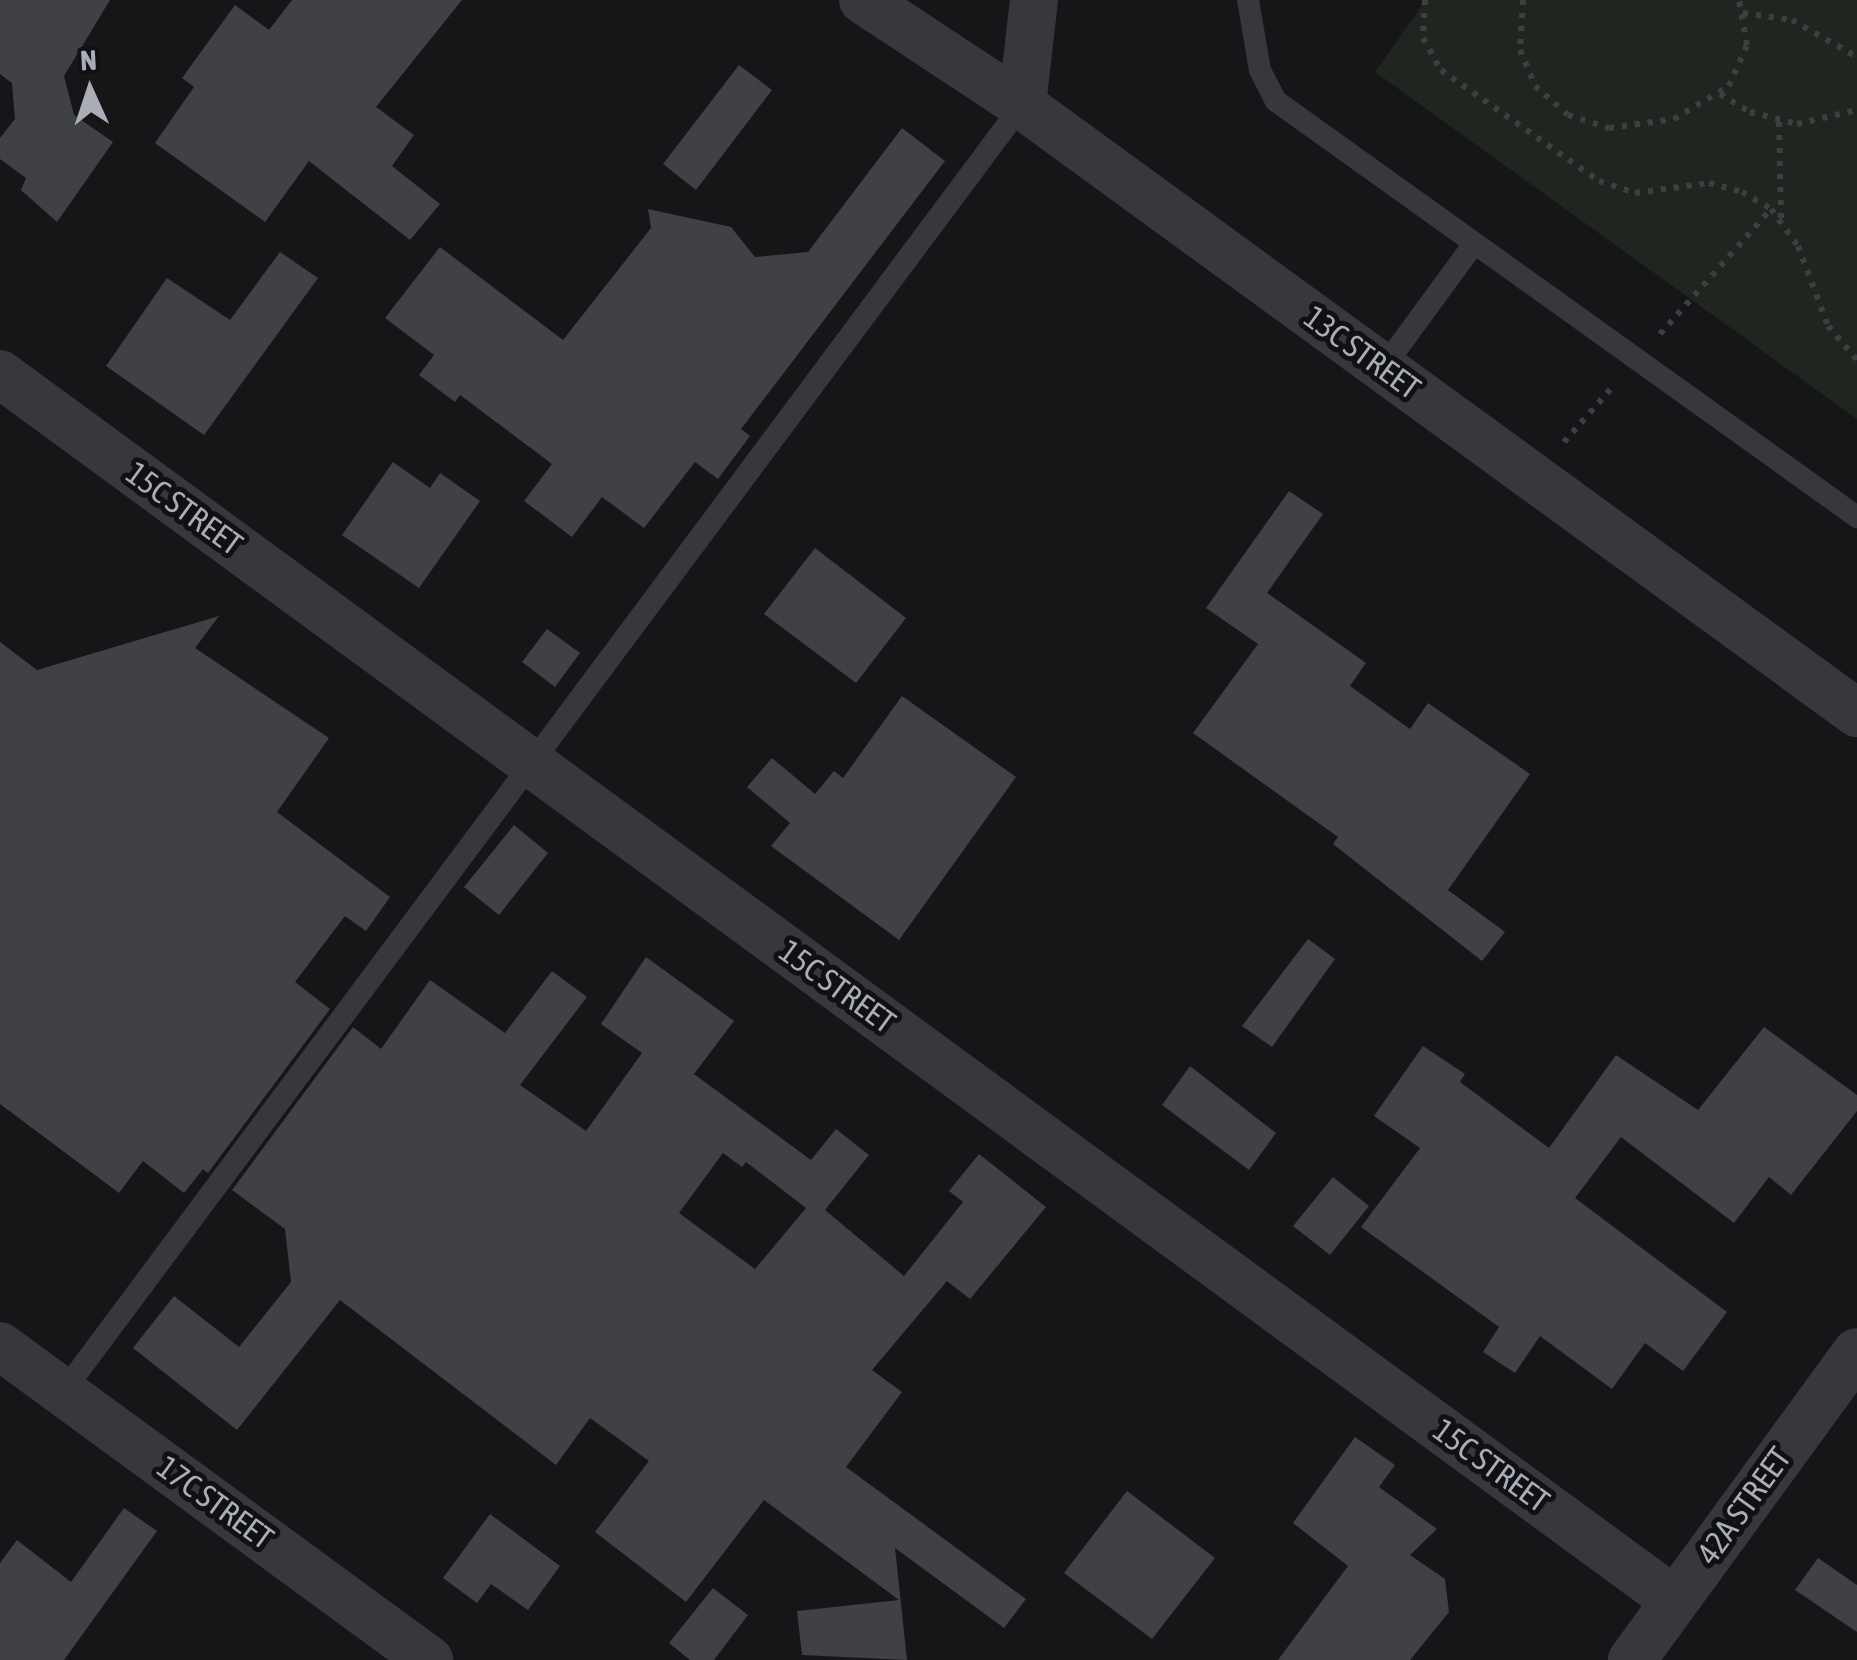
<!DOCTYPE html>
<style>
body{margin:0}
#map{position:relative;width:1857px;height:1660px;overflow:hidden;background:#161618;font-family:"Asap Condensed",sans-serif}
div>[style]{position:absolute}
.green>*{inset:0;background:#1e261f}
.building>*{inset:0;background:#404145}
.path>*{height:6px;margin-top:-3px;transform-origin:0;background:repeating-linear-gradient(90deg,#3d3f44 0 5px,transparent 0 13px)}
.service>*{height:22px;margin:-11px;padding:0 11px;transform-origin:11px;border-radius:11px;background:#37383d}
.minor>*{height:48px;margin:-24px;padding:0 24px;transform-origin:24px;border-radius:24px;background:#37383d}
span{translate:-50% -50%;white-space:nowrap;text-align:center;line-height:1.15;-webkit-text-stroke:10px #111113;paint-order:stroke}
.street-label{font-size:32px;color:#a8adb8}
.north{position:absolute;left:40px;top:40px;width:100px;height:100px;-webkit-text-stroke:8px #111113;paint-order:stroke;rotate:357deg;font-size:28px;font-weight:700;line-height:40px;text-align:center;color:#a8adb8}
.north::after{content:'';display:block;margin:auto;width:35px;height:45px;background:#a8adb8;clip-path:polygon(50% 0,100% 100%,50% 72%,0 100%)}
</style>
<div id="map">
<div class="green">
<i style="clip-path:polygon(1426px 0,1857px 0,1857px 419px,1375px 72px)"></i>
</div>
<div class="building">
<i style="clip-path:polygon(0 0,110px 0,64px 76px,74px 115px,113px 142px,57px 222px,21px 190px,26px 178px,0 159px,0 138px,15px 119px,12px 83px,0 74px)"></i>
<i style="clip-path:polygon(292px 0,462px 0,376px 107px,414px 135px,392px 166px,440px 204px,410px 240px,309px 161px,265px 222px,155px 143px,194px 87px,182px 78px,235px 5px,269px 30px)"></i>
<i style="clip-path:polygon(739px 65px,772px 90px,696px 190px,663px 164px)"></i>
<i style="clip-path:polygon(902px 128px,945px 161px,741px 429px,750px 436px,718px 479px,695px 462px,644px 528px,602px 497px,572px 537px,524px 501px,552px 464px,460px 395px,455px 402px,419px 375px,434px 355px,385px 318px,440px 247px,563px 340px,651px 228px,648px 209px,731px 227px,755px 257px,808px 252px)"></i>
<i style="clip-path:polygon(280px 252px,318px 278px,204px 435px,106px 366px,167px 278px,230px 320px)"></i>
<i style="clip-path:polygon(393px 462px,430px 488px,440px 473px,480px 501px,419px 588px,342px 535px)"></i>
<i style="clip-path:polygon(1289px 491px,1323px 514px,1267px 593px,1366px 663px,1350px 686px,1410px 729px,1428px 703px,1530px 774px,1448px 890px,1505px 932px,1482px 961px,1333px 844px,1338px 837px,1193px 733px,1258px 644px,1206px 608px)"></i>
<i style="clip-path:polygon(815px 548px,906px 618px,856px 683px,764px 614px)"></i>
<i style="clip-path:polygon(219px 616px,195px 648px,329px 738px,277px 812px,390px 897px,366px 931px,345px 916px,295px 982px,330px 1009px,208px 1173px,203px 1169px,184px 1193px,143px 1161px,119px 1193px,0 1104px,0 642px,37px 670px)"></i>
<i style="clip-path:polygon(547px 629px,580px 653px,555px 687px,522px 662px)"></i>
<i style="clip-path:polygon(902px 696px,1016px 777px,899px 940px,771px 846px,790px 823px,747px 787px,772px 758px,815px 794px,834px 771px,843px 778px)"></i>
<i style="clip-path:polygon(514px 825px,548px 853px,499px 915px,464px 887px)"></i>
<i style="clip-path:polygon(1308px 939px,1335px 959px,1272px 1047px,1242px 1026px)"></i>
<i style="clip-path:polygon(evenodd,646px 957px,734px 1021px,694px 1074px,811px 1160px,836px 1129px,869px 1155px,825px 1210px,904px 1276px,963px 1202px,949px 1191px,979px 1154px,1046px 1207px,970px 1299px,947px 1281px,872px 1370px,902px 1392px,846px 1467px,1026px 1599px,1004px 1628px,895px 1548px,907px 1660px,802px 1655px,797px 1611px,899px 1600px,764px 1500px,686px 1602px,595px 1532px,649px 1461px,590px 1418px,556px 1465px,340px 1300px,237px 1430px,133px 1348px,174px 1296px,239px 1347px,291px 1282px,285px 1229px,232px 1190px,353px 1027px,381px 1049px,430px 980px,505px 1033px,552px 971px,587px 997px,520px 1085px,586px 1131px,642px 1053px,601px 1024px,646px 957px,723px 1153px,742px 1167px,746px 1162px,806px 1208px,755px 1269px,679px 1213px,723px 1153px)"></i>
<i style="clip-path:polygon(1764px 1027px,1857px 1095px,1857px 1111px,1791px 1195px,1769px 1177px,1734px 1223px,1621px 1137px,1575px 1198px,1727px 1312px,1683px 1371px,1645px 1343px,1612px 1389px,1540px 1336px,1515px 1373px,1483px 1352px,1499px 1327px,1361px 1227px,1420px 1148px,1374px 1116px,1423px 1046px,1465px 1074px,1460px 1082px,1549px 1148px,1616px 1055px,1698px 1110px)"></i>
<i style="clip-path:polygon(1190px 1066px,1276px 1133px,1249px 1170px,1162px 1105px)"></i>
<i style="clip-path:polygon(1333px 1177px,1369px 1206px,1330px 1255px,1293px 1226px)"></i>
<i style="clip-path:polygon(1355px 1437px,1395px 1465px,1379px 1487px,1437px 1529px,1410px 1555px,1445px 1579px,1449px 1612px,1410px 1660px,1278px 1660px,1348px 1566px,1293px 1523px)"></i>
<i style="clip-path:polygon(1127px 1491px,1215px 1558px,1152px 1639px,1064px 1573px)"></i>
<i style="clip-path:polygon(124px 1508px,157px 1531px,64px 1660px,0 1660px,0 1563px,17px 1540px,71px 1582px)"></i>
<i style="clip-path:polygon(490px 1514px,560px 1566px,528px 1610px,491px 1584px,477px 1603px,443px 1578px)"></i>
<i style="clip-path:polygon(1818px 1558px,1857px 1585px,1857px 1632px,1795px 1590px)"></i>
<i style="clip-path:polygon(713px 1588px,748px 1615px,714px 1660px,690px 1660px,669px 1643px)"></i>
</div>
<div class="path">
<i style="left:1425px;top:0;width:38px;rotate:93deg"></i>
<i style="left:1423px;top:38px;width:37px;rotate:61deg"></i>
<i style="left:1441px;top:70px;width:193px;rotate:35.1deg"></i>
<i style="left:1599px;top:181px;width:38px;rotate:18deg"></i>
<i style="left:1635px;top:193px;width:75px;rotate:-7.7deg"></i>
<i style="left:1709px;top:183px;width:34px;rotate:15deg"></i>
<i style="left:1742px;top:192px;width:34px;rotate:30deg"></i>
<i style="left:1771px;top:209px;width:46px;rotate:53.9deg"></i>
<i style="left:1798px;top:246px;width:85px;rotate:69.4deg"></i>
<i style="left:1828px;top:326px;width:45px;rotate:49.5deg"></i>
<i style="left:1523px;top:0;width:50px;rotate:93.4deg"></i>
<i style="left:1520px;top:50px;width:39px;rotate:67deg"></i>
<i style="left:1535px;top:86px;width:44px;rotate:41.3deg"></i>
<i style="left:1568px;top:115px;width:43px;rotate:17.6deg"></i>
<i style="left:1609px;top:128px;width:66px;rotate:-7.9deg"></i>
<i style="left:1674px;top:119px;width:64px;rotate:-31deg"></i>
<i style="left:1729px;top:86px;width:45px;rotate:-66.3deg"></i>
<i style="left:1747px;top:45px;width:46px;rotate:-100.1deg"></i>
<i style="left:1743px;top:13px;width:49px;rotate:8.1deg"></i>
<i style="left:1792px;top:20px;width:75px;rotate:29.6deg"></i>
<i style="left:1720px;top:94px;width:35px;rotate:31deg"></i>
<i style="left:1750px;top:112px;width:49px;rotate:14.3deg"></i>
<i style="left:1797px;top:124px;width:62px;rotate:-13.1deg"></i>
<i style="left:1779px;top:122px;width:97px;rotate:88.8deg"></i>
<i style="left:1660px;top:334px;width:167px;rotate:-48.4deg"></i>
<i style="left:1564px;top:442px;width:77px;rotate:-48.7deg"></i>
</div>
<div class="service">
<i style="left:1248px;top:0;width:71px;rotate:80.3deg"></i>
<i style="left:1260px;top:70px;width:35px;rotate:63deg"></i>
<i style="left:1276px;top:101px;width:715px;rotate:35.6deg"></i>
<i style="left:1383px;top:368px;width:152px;rotate:-53.8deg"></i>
<i style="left:63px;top:1392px;width:1605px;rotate:-53.31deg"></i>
</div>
<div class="minor">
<i style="left:863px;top:0;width:191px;rotate:33.4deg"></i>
<i style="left:1022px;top:105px;width:1033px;rotate:36.06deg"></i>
<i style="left:1022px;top:105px;width:106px;rotate:-83.5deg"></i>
<i style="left:0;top:374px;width:2076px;rotate:36.22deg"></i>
<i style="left:0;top:1346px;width:532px;rotate:36.2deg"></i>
<i style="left:1632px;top:1660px;width:381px;rotate:-53.9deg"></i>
</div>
<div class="street-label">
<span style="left:1362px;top:353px;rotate:36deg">13C STREET</span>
<span style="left:184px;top:509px;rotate:36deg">15C STREET</span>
<span style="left:837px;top:987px;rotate:36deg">15C STREET</span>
<span style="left:1491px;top:1466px;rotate:36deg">15C STREET</span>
<span style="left:215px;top:1503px;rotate:36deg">17C STREET</span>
<span style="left:1744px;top:1506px;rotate:-54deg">42A STREET</span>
</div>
<div class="north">N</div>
</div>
